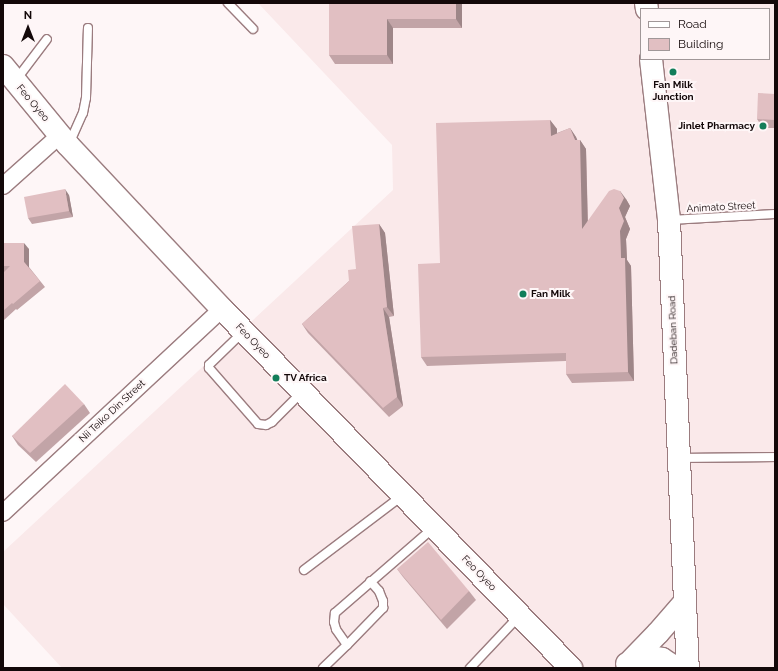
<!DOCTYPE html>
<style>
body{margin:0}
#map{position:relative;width:778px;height:671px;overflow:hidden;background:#fef6f7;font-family:Raleway,sans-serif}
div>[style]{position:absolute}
.built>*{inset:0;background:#fae9ea}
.roads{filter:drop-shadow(1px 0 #9b7c7f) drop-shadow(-1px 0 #9b7c7f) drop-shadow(0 1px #9b7c7f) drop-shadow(0 -1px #9b7c7f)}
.lane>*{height:8px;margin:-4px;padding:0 4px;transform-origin:4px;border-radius:4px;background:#fff}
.street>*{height:16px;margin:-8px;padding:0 8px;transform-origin:8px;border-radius:8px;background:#fff}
.secondary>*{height:22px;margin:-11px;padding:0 11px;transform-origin:11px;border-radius:11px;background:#fff}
.wall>*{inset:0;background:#c2a4a7}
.shaded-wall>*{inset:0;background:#9e8688}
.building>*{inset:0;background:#e1bfc2}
.dots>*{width:11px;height:11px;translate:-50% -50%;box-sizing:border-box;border:2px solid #fef6f7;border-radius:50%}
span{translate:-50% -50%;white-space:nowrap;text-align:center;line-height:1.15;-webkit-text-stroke:4px #fef6f7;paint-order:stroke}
.poi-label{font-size:10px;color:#130809;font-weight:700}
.right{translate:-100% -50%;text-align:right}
.left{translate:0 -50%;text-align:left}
.street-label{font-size:10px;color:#130809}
.frame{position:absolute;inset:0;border:4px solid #130809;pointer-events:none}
.legend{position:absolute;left:640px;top:8px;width:130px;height:52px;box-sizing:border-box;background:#fef6f7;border:1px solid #a09798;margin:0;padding:5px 7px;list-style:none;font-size:12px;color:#130809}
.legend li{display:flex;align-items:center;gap:8px;height:20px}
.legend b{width:20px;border:1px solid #a09798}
.north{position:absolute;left:8px;top:8px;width:40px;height:40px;-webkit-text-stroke:3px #fef6f7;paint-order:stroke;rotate:0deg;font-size:11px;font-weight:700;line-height:16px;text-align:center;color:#130809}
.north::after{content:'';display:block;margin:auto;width:14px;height:18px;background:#130809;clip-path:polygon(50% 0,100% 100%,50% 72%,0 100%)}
</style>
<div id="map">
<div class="built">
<i style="clip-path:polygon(evenodd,258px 3px,775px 3px,775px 668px,62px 668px,3px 604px,3px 552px,393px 190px,392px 145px,258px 3px,641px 9px,769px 9px,769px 59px,641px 59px,641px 9px)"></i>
</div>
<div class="roads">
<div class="lane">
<i style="left:228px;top:3px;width:36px;rotate:46deg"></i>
<i style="left:16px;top:80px;width:51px;rotate:-52.9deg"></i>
<i style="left:69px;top:144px;width:34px;rotate:-66deg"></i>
<i style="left:83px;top:113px;width:15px;rotate:-79deg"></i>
<i style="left:86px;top:98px;width:70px;rotate:-88.4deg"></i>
<i style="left:670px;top:220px;width:105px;rotate:-3.3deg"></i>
<i style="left:243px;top:332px;width:47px;rotate:135.9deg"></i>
<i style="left:209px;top:365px;width:3px;rotate:90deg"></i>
<i style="left:209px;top:368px;width:74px;rotate:48.8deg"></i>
<i style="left:258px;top:424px;width:8px;rotate:7deg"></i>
<i style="left:266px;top:425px;width:7px;rotate:-27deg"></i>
<i style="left:272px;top:422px;width:41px;rotate:-45deg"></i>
<i style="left:680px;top:458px;width:95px;rotate:-0.6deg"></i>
<i style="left:304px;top:570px;width:123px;rotate:-37.1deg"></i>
<i style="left:347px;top:645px;width:52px;rotate:-45.8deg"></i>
<i style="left:383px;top:608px;width:7px;rotate:-90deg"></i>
<i style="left:383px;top:601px;width:11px;rotate:-112deg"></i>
<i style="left:379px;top:591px;width:13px;rotate:-132deg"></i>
<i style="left:323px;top:668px;width:33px;rotate:-44deg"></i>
<i style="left:347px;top:645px;width:19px;rotate:-125deg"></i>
<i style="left:336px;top:629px;width:7px;rotate:-106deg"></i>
<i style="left:334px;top:622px;width:9px;rotate:-84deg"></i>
<i style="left:335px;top:613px;width:130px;rotate:-40.9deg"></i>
<i style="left:470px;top:668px;width:71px;rotate:-46.7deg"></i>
</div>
<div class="street">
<i style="left:3px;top:186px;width:76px;rotate:-41.8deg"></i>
<i style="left:3px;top:513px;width:299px;rotate:-43deg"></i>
</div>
<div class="secondary">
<i style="left:646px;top:3px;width:6px;rotate:81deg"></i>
<i style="left:651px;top:59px;width:162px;rotate:83.6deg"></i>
<i style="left:669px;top:220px;width:448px;rotate:87.6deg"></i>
<i style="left:3px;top:66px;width:102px;rotate:50.6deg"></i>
<i style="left:68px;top:145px;width:225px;rotate:46.8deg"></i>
<i style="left:222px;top:309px;width:501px;rotate:45.81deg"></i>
<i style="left:630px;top:662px;width:40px;rotate:-46deg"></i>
<i style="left:658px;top:633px;width:41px;rotate:-48.9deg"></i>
<i style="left:627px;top:664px;width:14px;rotate:-25deg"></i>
<i style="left:640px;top:658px;width:11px;rotate:-5deg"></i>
<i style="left:651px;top:657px;width:11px;rotate:10deg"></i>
<i style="left:662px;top:659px;width:17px;rotate:33deg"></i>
</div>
</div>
<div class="wall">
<i style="clip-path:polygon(329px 3px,462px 3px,462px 28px,393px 28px,393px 64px,335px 64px,329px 55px)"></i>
<i style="clip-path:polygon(775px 94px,775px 128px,763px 128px,757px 119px)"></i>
<i style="clip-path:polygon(550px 120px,557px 129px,557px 133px,570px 128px,576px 137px,577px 140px,580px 140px,586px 149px,588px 221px,626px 199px,630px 206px,625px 217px,630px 229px,626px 239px,627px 260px,631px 266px,634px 381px,572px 383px,566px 374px,566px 361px,427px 366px,421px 357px,440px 263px)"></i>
<i style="clip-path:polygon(69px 195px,73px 217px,32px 224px,28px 218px)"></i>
<i style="clip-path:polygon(379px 224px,385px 233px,394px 316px,389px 317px,403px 406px,389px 417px,308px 333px,302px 324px,349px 281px,356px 269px)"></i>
<i style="clip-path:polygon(3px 243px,29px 249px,29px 267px,45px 287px,17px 310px,16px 309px,3px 321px,3px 273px,4px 272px,3px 272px)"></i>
<i style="clip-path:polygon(84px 404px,90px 413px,36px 462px,18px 445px,12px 436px)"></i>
<i style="clip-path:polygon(397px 569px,469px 591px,476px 600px,447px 629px,403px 577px)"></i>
</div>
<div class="shaded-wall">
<i style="clip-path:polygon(456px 3px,462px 3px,462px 28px,456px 19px)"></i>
<i style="clip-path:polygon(387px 19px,393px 28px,393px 64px,387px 55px)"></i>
<i style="clip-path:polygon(550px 120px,557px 129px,557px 144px,551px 136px)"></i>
<i style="clip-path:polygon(570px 128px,576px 137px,580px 146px,580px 140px,586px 149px,588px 238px,582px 229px,575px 140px)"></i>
<i style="clip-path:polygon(65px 189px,69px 195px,73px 217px,69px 211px)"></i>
<i style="clip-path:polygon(620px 191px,626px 199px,630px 206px,625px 217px,630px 229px,626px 239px,627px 260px,631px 266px,634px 381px,628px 372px,621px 258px,619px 208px)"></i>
<i style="clip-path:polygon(379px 224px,385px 233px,394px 316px,387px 307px)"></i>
<i style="clip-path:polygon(24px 243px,29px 249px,29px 268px,24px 262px)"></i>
<i style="clip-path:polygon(383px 308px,389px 317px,403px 406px,397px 397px)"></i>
</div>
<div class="building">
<i style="clip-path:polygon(329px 3px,456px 3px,456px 19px,387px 19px,387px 55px,329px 55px)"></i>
<i style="clip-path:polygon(758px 93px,775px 94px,775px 120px,757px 119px)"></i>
<i style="clip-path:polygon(550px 120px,551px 136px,570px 128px,575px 140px,580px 140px,582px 229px,609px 191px,614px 189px,620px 191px,624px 198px,619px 208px,624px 221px,620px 231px,621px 258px,625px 258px,628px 372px,566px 374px,566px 353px,421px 357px,418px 264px,440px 263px,436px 123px)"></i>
<i style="clip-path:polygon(65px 189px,69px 211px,28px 218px,24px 197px)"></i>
<i style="clip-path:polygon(379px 224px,387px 307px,383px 308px,397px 397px,383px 408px,302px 324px,349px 281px,348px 270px,356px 269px,352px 226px)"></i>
<i style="clip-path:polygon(3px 243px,24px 243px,24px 262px,40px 281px,13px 304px,12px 303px,3px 311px,3px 273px,10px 266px,3px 266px)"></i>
<i style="clip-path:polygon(65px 384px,84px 404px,30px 453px,12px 436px)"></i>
<i style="clip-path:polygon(428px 542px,469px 591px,441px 620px,397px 569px)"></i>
</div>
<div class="dots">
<i style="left:673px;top:72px;background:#127e5a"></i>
<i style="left:763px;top:126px;background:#127e5a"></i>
<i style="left:523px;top:294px;background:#127e5a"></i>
<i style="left:276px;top:378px;background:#127e5a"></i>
</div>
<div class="poi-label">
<span style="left:673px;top:90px">Fan Milk<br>Junction</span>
<span class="right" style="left:755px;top:126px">Jinlet Pharmacy</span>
<span class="left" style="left:531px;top:294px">Fan Milk</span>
<span class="left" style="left:284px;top:378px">TV Africa</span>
</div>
<div class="street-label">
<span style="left:33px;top:103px;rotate:50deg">Feo Oyeo</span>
<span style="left:721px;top:207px;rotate:-3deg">Animato Street</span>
<span style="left:673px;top:330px;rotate:-92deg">Dadeban Road</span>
<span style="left:253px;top:341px;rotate:46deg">Feo Oyeo</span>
<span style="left:112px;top:411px;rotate:-43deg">Nii Teiko Din Street</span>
<span style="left:479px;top:573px;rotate:46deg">Feo Oyeo</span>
</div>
<div class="frame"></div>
<ul class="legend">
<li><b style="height:5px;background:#fff"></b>Road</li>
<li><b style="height:11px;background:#e1bfc2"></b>Building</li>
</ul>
<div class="north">N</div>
</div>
